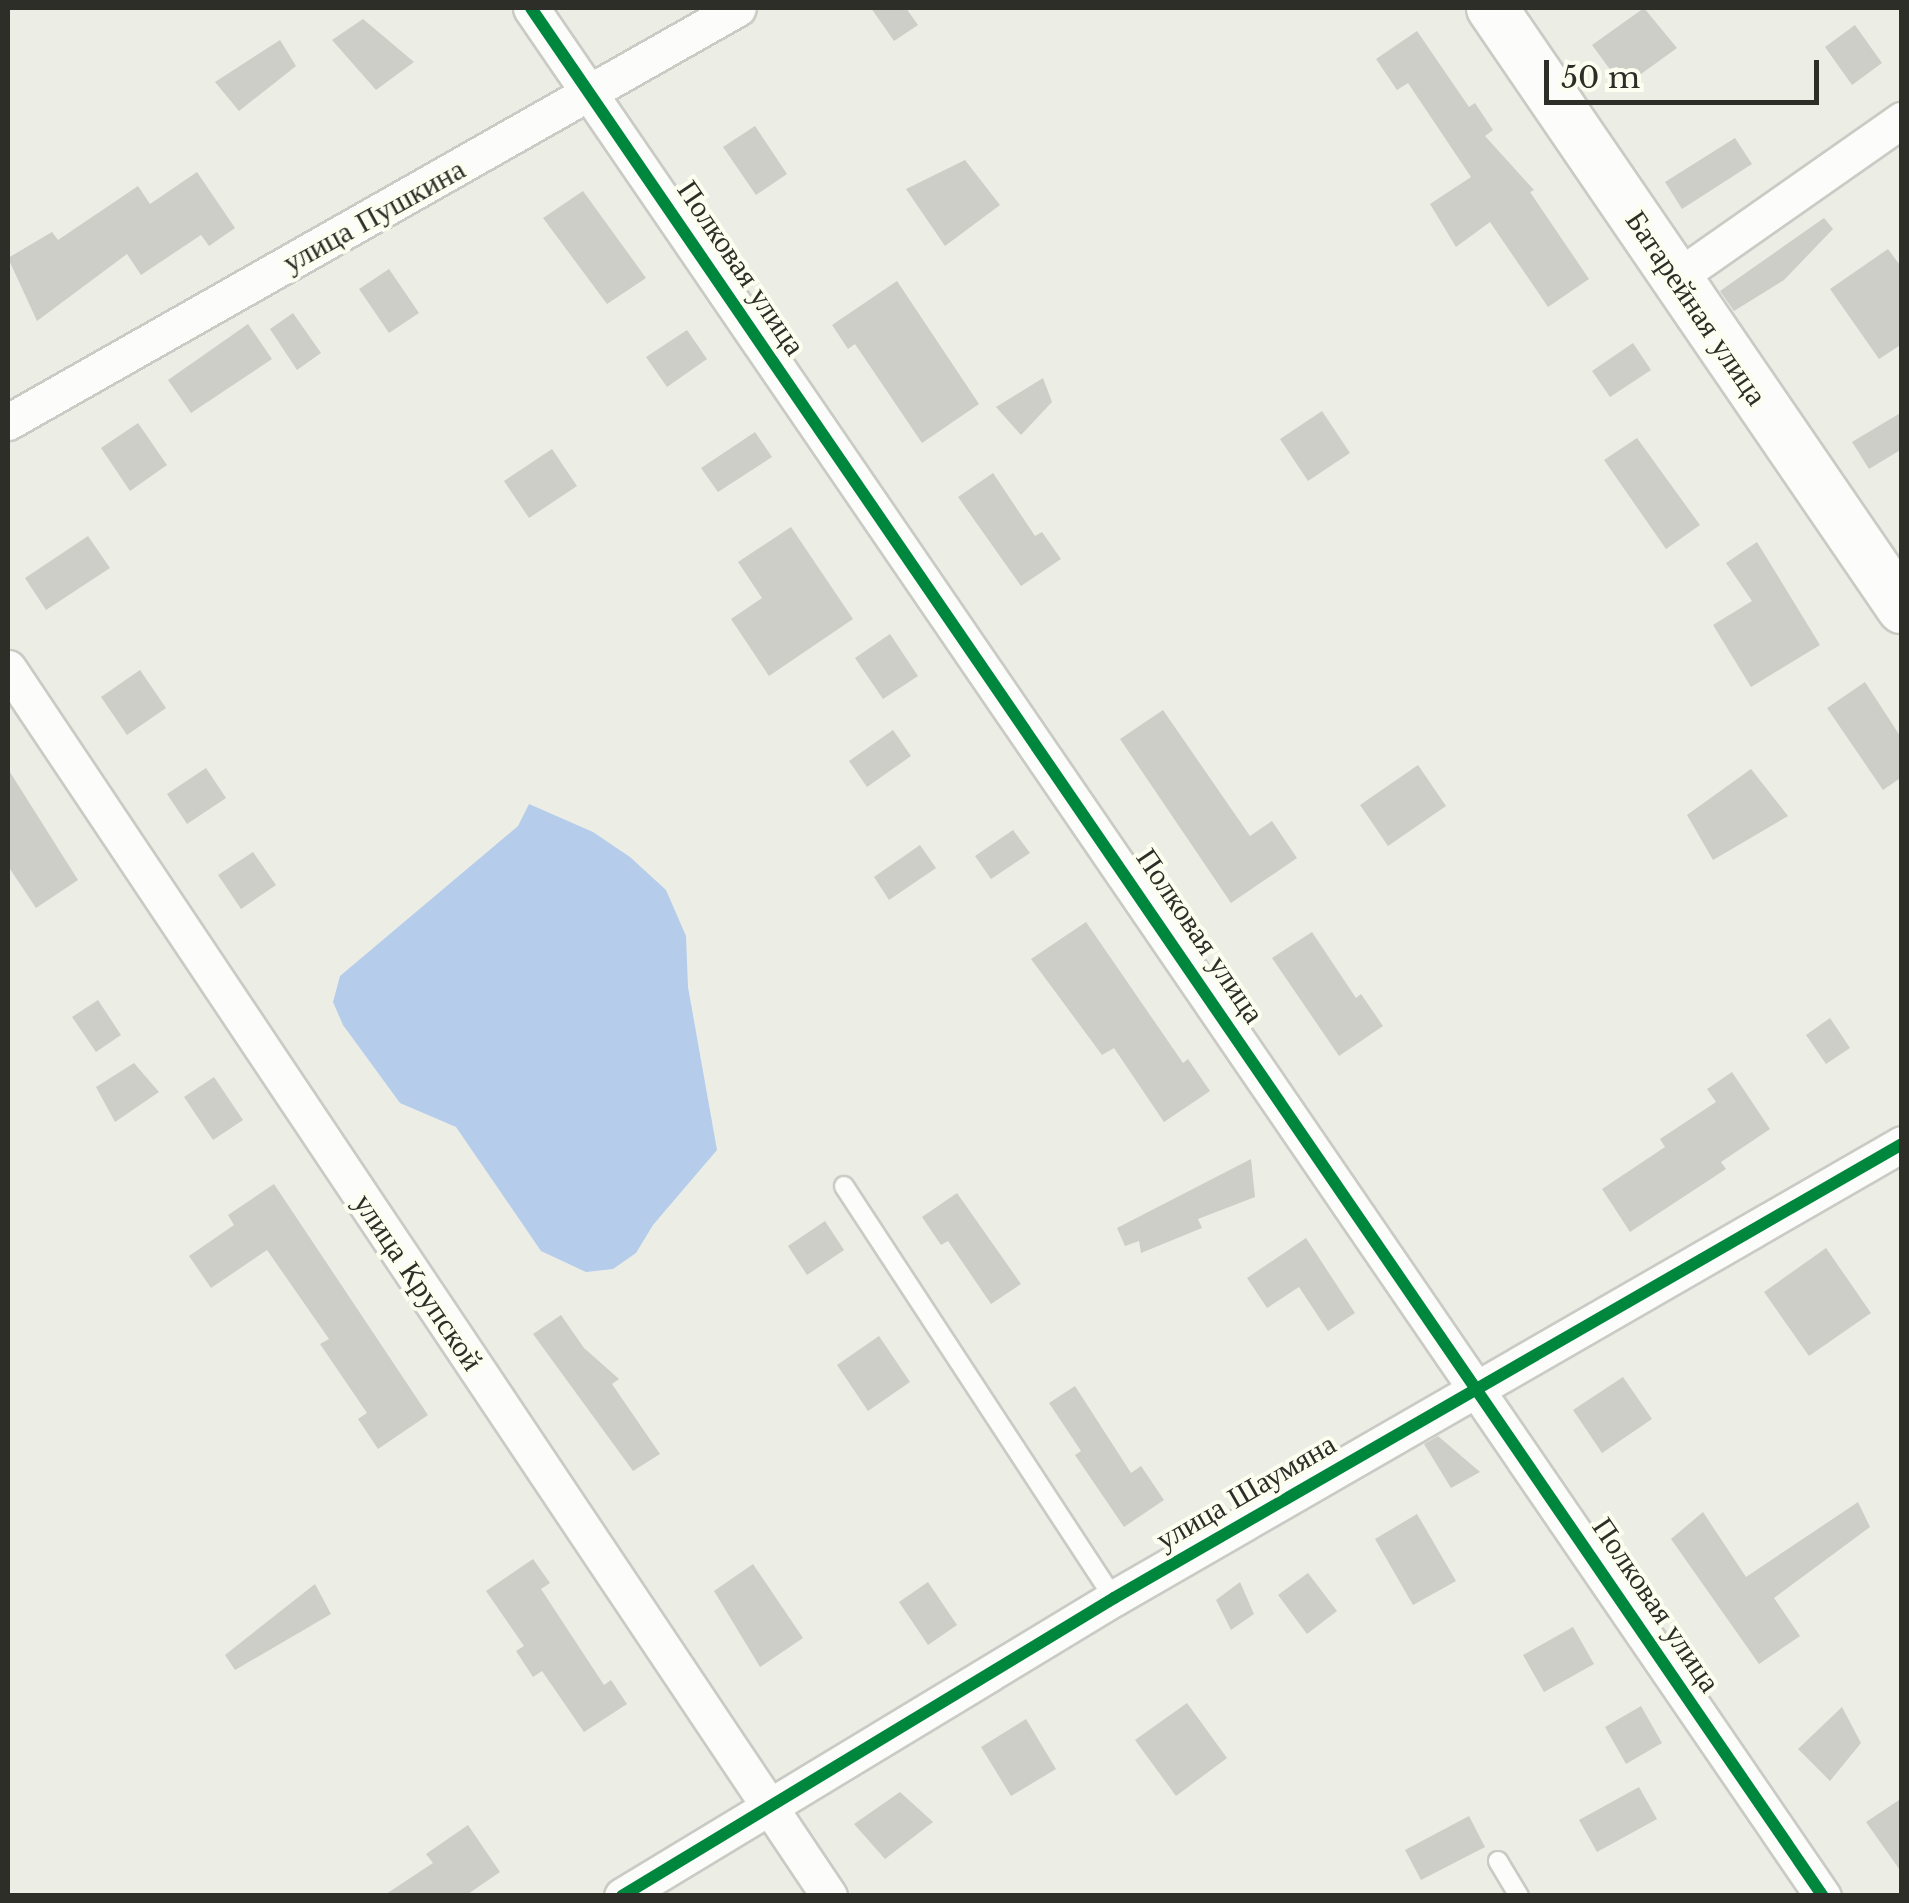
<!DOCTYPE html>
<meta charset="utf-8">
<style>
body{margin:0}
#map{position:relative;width:1909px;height:1903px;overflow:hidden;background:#eceee6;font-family:"Libre Baskerville",serif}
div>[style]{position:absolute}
.water>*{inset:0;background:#b5cceb}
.building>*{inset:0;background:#cccec7}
.roads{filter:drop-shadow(2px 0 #c9cbc4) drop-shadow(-2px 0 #c9cbc4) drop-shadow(0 2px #c9cbc4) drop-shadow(0 -2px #c9cbc4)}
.lane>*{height:18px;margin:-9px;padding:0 9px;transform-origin:9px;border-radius:9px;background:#fcfcfb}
.street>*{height:35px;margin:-17.5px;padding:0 17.5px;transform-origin:17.5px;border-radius:17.5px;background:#fcfcfb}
.secondary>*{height:50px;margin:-25px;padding:0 25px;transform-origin:25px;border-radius:25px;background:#fcfcfb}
.cycleway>*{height:12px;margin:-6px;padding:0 6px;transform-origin:6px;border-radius:6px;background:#00873e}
span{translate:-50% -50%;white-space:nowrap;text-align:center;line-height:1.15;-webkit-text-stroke:8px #fcffef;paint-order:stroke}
.street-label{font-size:30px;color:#2d2e28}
.frame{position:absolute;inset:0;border:10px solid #2d2e28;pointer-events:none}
.scale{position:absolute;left:1544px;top:60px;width:275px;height:45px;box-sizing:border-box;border:5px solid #2d2e28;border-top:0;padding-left:12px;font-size:30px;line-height:35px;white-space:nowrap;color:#2d2e28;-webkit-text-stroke:8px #fcffef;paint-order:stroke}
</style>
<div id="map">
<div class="water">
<i style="clip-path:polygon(529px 804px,593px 832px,630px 857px,666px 890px,686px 936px,688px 987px,717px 1150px,653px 1225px,636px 1253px,613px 1269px,586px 1272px,541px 1251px,456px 1127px,400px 1103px,343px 1025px,333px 1002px,340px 976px,518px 826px)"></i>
</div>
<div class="building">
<i style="clip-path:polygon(871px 8px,906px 8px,918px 25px,894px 41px)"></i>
<i style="clip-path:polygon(1644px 8px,1677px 48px,1623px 87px,1592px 45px)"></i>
<i style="clip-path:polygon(363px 19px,414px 62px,376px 90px,332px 40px)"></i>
<i style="clip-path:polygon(1855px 25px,1882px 63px,1852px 85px,1825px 47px)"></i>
<i style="clip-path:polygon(1417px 31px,1469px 107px,1475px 103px,1493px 130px,1485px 136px,1534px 190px,1530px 192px,1589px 279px,1548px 307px,1490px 222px,1456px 247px,1430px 204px,1471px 177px,1408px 83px,1397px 90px,1376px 59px)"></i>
<i style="clip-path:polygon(280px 40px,296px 66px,239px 111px,215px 82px)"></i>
<i style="clip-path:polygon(755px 126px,787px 174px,756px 195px,723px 147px)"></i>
<i style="clip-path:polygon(1735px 138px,1752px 164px,1682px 209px,1665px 182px)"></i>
<i style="clip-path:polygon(965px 160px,1000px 205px,945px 246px,906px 189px)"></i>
<i style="clip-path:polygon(197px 172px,235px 228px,209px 246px,201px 235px,141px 275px,127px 254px,37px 321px,8px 258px,52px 232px,58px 240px,138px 186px,150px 204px)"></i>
<i style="clip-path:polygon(583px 191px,646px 278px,607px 304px,543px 218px)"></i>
<i style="clip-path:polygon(1824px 218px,1833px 229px,1784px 280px,1734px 311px,1720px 291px)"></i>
<i style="clip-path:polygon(1888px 249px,1902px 268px,1902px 344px,1879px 359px,1830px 289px)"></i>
<i style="clip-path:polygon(389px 269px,419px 313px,389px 333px,359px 289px)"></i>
<i style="clip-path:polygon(897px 281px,979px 404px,922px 443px,855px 344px,848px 349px,832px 325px)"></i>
<i style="clip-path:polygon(293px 313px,321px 353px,297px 370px,270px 329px)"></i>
<i style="clip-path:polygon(248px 324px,272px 359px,191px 413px,168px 380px)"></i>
<i style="clip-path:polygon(687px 330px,707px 359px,667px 387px,646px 357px)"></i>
<i style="clip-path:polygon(1633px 343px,1651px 370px,1610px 397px,1592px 371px)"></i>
<i style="clip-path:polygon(1043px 378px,1052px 402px,1021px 435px,996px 407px)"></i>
<i style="clip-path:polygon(1322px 411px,1350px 453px,1308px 481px,1280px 439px)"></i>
<i style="clip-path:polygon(1902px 412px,1902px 449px,1869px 469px,1852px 442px)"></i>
<i style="clip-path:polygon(138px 423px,167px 465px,130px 491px,101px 448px)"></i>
<i style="clip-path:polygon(755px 432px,772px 457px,718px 492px,701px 468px)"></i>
<i style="clip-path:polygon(1637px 438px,1700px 525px,1666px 549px,1604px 460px)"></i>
<i style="clip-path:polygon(552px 449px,577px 486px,529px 518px,504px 481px)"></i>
<i style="clip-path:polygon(993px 473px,1035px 536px,1042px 532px,1061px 559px,1021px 586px,958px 497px)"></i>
<i style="clip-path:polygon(791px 527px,853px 619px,769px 676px,731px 619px,762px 598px,738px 562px)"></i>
<i style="clip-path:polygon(88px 536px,110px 568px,46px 610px,25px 578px)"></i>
<i style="clip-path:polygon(1757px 542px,1820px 645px,1751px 687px,1713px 625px,1752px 601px,1726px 563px)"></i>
<i style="clip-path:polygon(890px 634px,918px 676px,883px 699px,855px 658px)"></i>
<i style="clip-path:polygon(140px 670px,166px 708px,127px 735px,101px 697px)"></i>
<i style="clip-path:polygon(1865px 682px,1902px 739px,1902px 777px,1883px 790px,1827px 708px)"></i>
<i style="clip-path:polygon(1163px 710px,1250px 836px,1272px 821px,1297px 858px,1231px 903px,1120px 739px)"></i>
<i style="clip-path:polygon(893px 730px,911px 756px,867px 787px,849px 761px)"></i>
<i style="clip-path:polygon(1418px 765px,1446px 806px,1388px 846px,1360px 805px)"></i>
<i style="clip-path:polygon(206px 768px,226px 798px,187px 824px,167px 794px)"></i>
<i style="clip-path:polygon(8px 769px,78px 880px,36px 908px,8px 866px)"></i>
<i style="clip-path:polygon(1751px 769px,1788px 816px,1713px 860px,1687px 815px)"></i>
<i style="clip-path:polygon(1013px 830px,1030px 853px,991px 879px,975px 856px)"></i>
<i style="clip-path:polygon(920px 845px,936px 868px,889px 900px,874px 877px)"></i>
<i style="clip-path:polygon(253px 852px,276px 885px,241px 909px,218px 875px)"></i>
<i style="clip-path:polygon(1086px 922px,1183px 1063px,1188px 1059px,1210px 1091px,1164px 1122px,1114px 1048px,1102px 1055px,1031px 959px)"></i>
<i style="clip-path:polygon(1312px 932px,1356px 998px,1361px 994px,1383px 1026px,1339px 1056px,1272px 958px)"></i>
<i style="clip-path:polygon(98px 1000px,121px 1035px,96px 1052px,72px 1017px)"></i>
<i style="clip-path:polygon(1830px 1018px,1850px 1048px,1826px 1064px,1806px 1035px)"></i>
<i style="clip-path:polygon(134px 1063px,159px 1092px,115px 1122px,96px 1087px)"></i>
<i style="clip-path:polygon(1732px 1072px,1770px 1129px,1721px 1162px,1726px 1169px,1630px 1232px,1602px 1189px,1665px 1147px,1660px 1139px,1716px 1102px,1707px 1089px)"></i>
<i style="clip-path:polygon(214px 1077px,243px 1120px,213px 1140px,184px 1097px)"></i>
<i style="clip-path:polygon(1251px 1159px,1255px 1197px,1198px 1219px,1202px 1228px,1141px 1253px,1139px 1241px,1125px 1246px,1117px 1228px)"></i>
<i style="clip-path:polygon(274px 1184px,428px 1415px,378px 1449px,358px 1419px,367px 1413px,320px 1344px,329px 1339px,267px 1250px,211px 1288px,189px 1256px,234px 1225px,228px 1215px)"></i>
<i style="clip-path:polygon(957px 1193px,1021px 1284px,991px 1304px,948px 1241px,941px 1245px,922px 1217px)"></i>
<i style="clip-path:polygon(825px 1221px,844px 1250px,807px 1275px,788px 1246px)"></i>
<i style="clip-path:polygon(1306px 1238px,1355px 1313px,1328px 1331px,1299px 1287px,1267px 1308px,1247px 1278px)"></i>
<i style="clip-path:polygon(1826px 1248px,1871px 1313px,1809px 1356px,1764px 1292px)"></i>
<i style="clip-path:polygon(561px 1315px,584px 1348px,619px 1379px,612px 1384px,660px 1454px,633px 1471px,533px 1334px)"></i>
<i style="clip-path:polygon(879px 1336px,910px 1382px,868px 1411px,837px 1365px)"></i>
<i style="clip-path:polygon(1623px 1377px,1652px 1419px,1602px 1453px,1573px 1410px)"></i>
<i style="clip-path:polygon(1075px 1386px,1131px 1473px,1141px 1466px,1164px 1500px,1124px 1527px,1075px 1455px,1081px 1451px,1049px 1403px)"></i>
<i style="clip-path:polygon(1438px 1436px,1480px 1472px,1451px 1488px,1424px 1444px)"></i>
<i style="clip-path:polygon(1858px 1502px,1870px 1527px,1774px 1598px,1800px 1636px,1759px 1664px,1671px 1539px,1703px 1512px,1746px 1577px)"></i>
<i style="clip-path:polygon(1417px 1514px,1456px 1581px,1413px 1605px,1375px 1539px)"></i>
<i style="clip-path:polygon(533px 1559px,550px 1583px,541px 1589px,604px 1685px,611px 1680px,627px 1704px,584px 1732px,542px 1671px,533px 1677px,516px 1651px,524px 1646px,486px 1591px)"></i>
<i style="clip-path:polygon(753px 1564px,803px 1638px,760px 1667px,714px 1591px)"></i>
<i style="clip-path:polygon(1308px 1573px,1337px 1611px,1307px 1634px,1278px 1595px)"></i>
<i style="clip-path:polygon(928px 1582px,957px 1625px,928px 1645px,899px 1602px)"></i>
<i style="clip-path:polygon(1240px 1582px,1254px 1614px,1231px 1630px,1216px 1600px)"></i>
<i style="clip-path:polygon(315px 1584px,331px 1614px,235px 1670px,225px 1655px)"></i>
<i style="clip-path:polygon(1573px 1627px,1594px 1664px,1544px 1692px,1523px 1655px)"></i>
<i style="clip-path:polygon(1187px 1703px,1227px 1758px,1176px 1796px,1135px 1740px)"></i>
<i style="clip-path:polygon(1641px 1706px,1662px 1743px,1626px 1764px,1605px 1727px)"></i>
<i style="clip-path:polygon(1842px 1707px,1861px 1743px,1830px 1781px,1798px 1749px)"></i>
<i style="clip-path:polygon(1026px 1719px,1056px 1769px,1011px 1796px,981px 1747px)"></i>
<i style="clip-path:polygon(1639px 1787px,1657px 1819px,1597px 1852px,1579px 1820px)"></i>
<i style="clip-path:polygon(900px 1792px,933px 1822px,885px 1859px,854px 1824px)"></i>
<i style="clip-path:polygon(1902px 1798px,1902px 1873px,1866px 1822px)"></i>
<i style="clip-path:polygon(1469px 1816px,1485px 1847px,1421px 1880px,1405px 1850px)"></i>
<i style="clip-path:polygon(468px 1825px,500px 1872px,465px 1896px,383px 1896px,433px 1863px,426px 1854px)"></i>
</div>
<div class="roads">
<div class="lane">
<i style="left:844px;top:1186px;width:493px;rotate:56.8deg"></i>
<i style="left:1498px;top:1861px;width:41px;rotate:59deg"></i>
</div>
<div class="street">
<i style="left:531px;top:8px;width:2288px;rotate:55.62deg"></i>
<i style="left:1676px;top:278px;width:276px;rotate:-35deg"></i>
<i style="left:8px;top:422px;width:839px;rotate:-29.56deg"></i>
<i style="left:8px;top:668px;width:1477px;rotate:56.23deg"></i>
<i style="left:622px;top:1896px;width:575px;rotate:-31.2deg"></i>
<i style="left:1114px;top:1598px;width:909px;rotate:-29.95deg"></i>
</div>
<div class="secondary">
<i style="left:1492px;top:8px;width:727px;rotate:55.65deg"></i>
</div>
</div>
<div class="cycleway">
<i style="left:531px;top:8px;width:2288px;rotate:55.62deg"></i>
<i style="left:622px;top:1896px;width:575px;rotate:-31.2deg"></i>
<i style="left:1114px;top:1598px;width:909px;rotate:-29.95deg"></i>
</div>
<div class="street-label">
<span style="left:374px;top:216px;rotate:-29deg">улица Пушкина</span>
<span style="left:741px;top:268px;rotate:56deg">Полковая улица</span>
<span style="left:1696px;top:308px;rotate:56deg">Батарейная улица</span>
<span style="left:1200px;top:936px;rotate:56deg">Полковая улица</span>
<span style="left:418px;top:1282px;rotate:56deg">улица Крупской</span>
<span style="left:1246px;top:1492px;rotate:-30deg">улица Шаумяна</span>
<span style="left:1656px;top:1605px;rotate:56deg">Полковая улица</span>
</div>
<div class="frame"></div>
<div class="scale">50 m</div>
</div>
